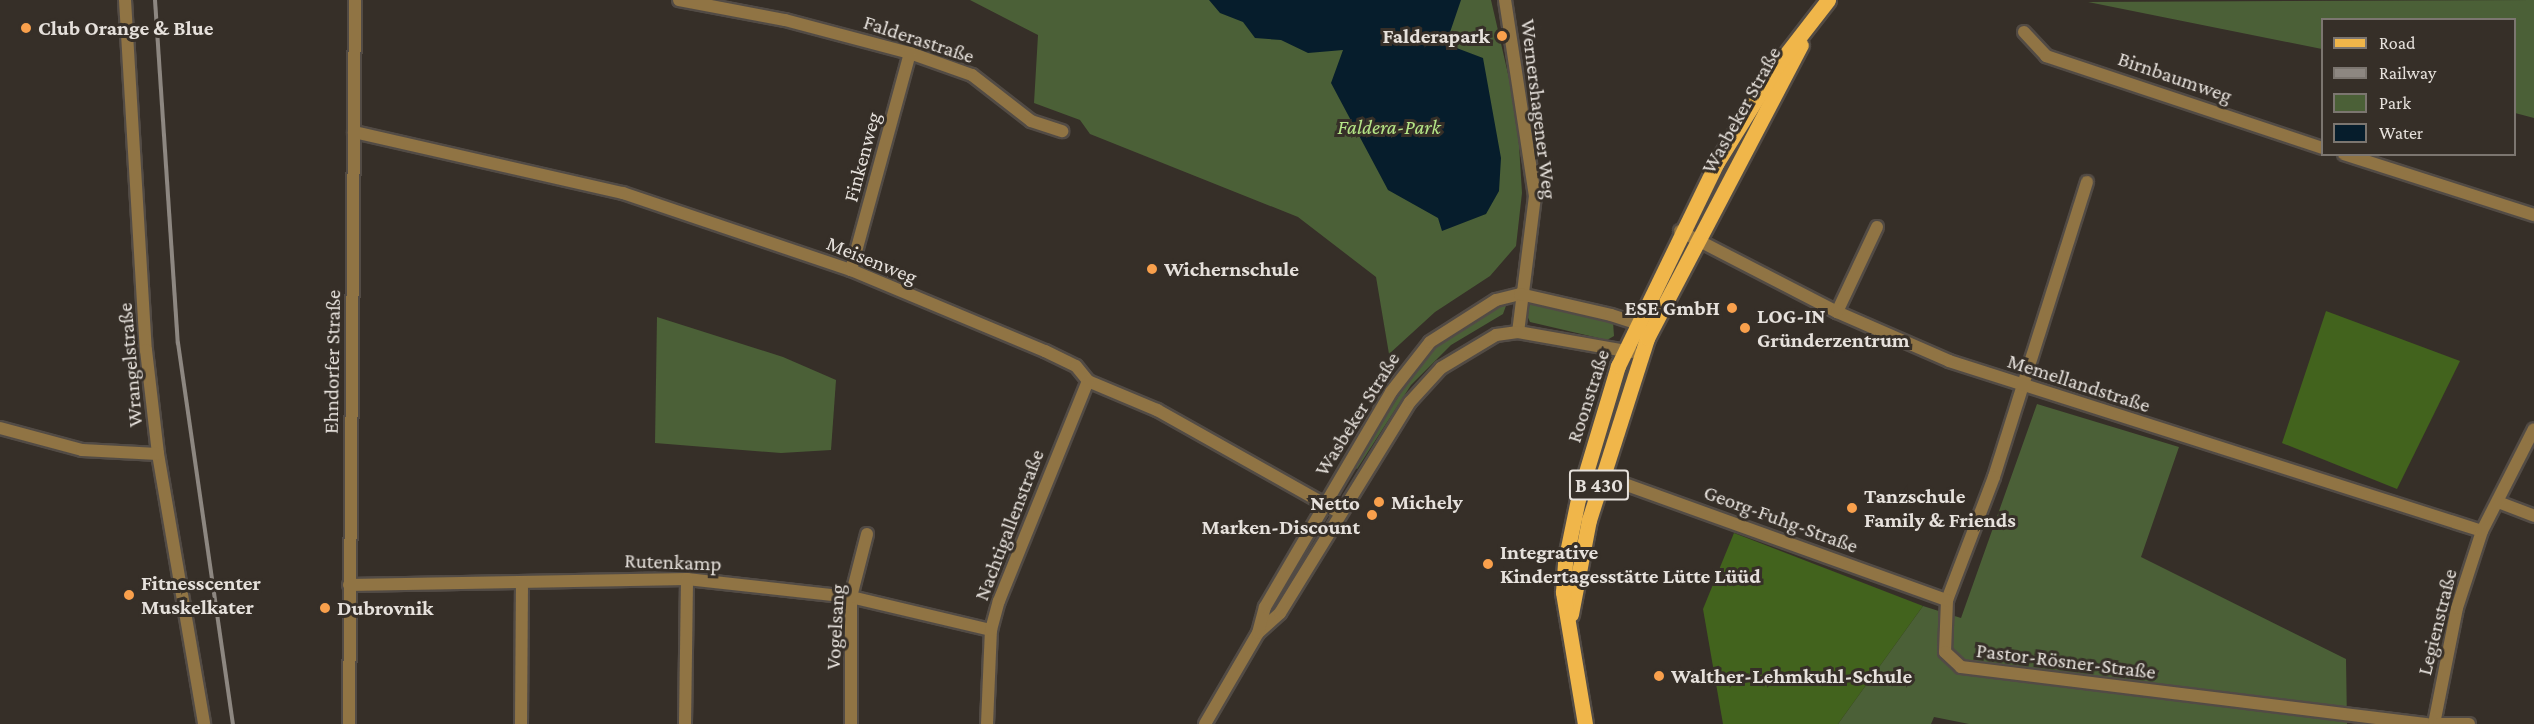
<!DOCTYPE html>
<meta charset="utf-8">
<style>
body{margin:0}
#map{position:relative;width:2534px;height:724px;overflow:hidden;background:#362f28;font-family:"Crimson Pro",serif}
div>[style]{position:absolute}
.green>*{inset:0;background:#4b6037}
.forest>*{inset:0;background:#42631d}
.water>*{inset:0;background:#061d2c}
.roads{filter:drop-shadow(2px 0 #524b45) drop-shadow(-2px 0 #524b45) drop-shadow(0 2px #524b45) drop-shadow(0 -2px #524b45)}
.minor>*{height:12px;margin:-6px;padding:0 6px;transform-origin:6px;border-radius:6px;background:#907444}
.tertiary>*{height:12px;margin:-6px;padding:0 6px;transform-origin:6px;border-radius:6px;background:#907444}
.primary>*{height:15px;margin:-7.5px;padding:0 7.5px;transform-origin:7.5px;border-radius:7.5px;background:#f0b64a}
.rail>*{height:4px;margin:-2px;padding:0 2px;transform-origin:2px;border-radius:2px;background:#8d8781}
.dots>*{width:16px;height:16px;translate:-50% -50%;box-sizing:border-box;border:3px solid #362f28;border-radius:50%}
span{translate:-50% -50%;white-space:nowrap;text-align:center;line-height:1.15;-webkit-text-stroke:6px #362f28;paint-order:stroke}
.shield-label span{padding:2px 4px;background:#362f28;border:2px solid;border-radius:4px;-webkit-text-stroke-width:0}
.shield-label{font-size:20px;color:#e6e1dc;font-weight:700}
.poi-label{font-size:21px;color:#e6e1dc;font-weight:700}
.left{translate:0 -50%;text-align:left}
.right{translate:-100% -50%;text-align:right}
.street-label{font-size:21px;color:#e6e1dc}
.park-label{font-size:21px;color:#b5e687;font-style:italic}
.legend{position:absolute;left:2321px;top:18px;width:195px;height:138px;box-sizing:border-box;background:#362f28;border:2px solid #7c7670;margin:0;padding:8px 10px;list-style:none;font-size:18px;color:#e6e1dc}
.legend li{display:flex;align-items:center;gap:12px;height:30px}
.legend b{width:30px;border:2px solid #7c7670}
</style>
<div id="map">
<div class="green">
<i style="clip-path:polygon(970px 0,1491px 0,1517px 113px,1522px 193px,1516px 246px,1490px 276px,1435px 312px,1389px 354px,1376px 277px,1298px 217px,1090px 134px,1080px 120px,1034px 103px,1038px 35px)"></i>
<i style="clip-path:polygon(2534px 0,2534px 118px,2515px 113px,2514px 20px,2322px 20px,2322px 49px,2088px 2px)"></i>
<i style="clip-path:polygon(1532px 302px,1613px 322px,1614px 336px,1607px 340px,1530px 322px,1525px 311px)"></i>
<i style="clip-path:polygon(1507px 303px,1503px 314px,1451px 345px,1411px 385px,1357px 469px,1353px 466px,1429px 350px,1486px 310px)"></i>
<i style="clip-path:polygon(657px 317px,783px 357px,836px 380px,831px 450px,781px 453px,655px 443px)"></i>
<i style="clip-path:polygon(2037px 404px,2179px 447px,2141px 557px,2346px 659px,2347px 724px,1969px 724px,1934px 717px,1931px 724px,1838px 724px,1923px 606px,1961px 618px)"></i>
</div>
<div class="forest">
<i style="clip-path:polygon(2326px 311px,2460px 361px,2397px 489px,2282px 443px)"></i>
<i style="clip-path:polygon(1734px 533px,1923px 606px,1838px 724px,1723px 724px,1703px 609px)"></i>
</div>
<div class="water">
<i style="clip-path:polygon(1209px 0,1461px 0,1446px 44px,1483px 58px,1501px 158px,1499px 191px,1486px 214px,1442px 231px,1438px 218px,1388px 190px,1331px 83px,1343px 50px,1308px 53px,1281px 40px,1255px 38px,1243px 22px,1220px 13px)"></i>
</div>
<div class="roads">
<div class="minor">
<i style="left:125px;top:0;width:351px;rotate:86.6deg"></i>
<i style="left:146px;top:350px;width:105px;rotate:83.4deg"></i>
<i style="left:158px;top:454px;width:274px;rotate:80.3deg"></i>
<i style="left:679px;top:0;width:108px;rotate:10.7deg"></i>
<i style="left:785px;top:20px;width:129px;rotate:14.8deg"></i>
<i style="left:910px;top:53px;width:66px;rotate:19.5deg"></i>
<i style="left:972px;top:75px;width:75px;rotate:37.9deg"></i>
<i style="left:1031px;top:121px;width:33px;rotate:18deg"></i>
<i style="left:1505px;top:0;width:198px;rotate:81.3deg"></i>
<i style="left:1535px;top:196px;width:137px;rotate:97.1deg"></i>
<i style="left:2024px;top:32px;width:33px;rotate:47deg"></i>
<i style="left:2046px;top:56px;width:291px;rotate:18.4deg"></i>
<i style="left:354px;top:132px;width:276px;rotate:12.8deg"></i>
<i style="left:623px;top:193px;width:241px;rotate:18.7deg"></i>
<i style="left:851px;top:270px;width:210px;rotate:22.7deg"></i>
<i style="left:1045px;top:351px;width:34px;rotate:26deg"></i>
<i style="left:1076px;top:366px;width:19px;rotate:51deg"></i>
<i style="left:1088px;top:381px;width:75px;rotate:22.8deg"></i>
<i style="left:1157px;top:410px;width:209px;rotate:29.3deg"></i>
<i style="left:2344px;top:154px;width:200px;rotate:17.8deg"></i>
<i style="left:2087px;top:182px;width:309px;rotate:107.5deg"></i>
<i style="left:1994px;top:477px;width:132px;rotate:110.9deg"></i>
<i style="left:1947px;top:600px;width:52px;rotate:92.2deg"></i>
<i style="left:1945px;top:652px;width:22px;rotate:43deg"></i>
<i style="left:1961px;top:667px;width:470px;rotate:7deg"></i>
<i style="left:1680px;top:231px;width:177px;rotate:27.3deg"></i>
<i style="left:1837px;top:312px;width:122px;rotate:23.6deg"></i>
<i style="left:1949px;top:361px;width:559px;rotate:17.69deg"></i>
<i style="left:851px;top:270px;width:225px;rotate:-74.8deg"></i>
<i style="left:1837px;top:312px;width:94px;rotate:-64.8deg"></i>
<i style="left:0;top:428px;width:85px;rotate:15deg"></i>
<i style="left:82px;top:450px;width:76px;rotate:3deg"></i>
<i style="left:1602px;top:476px;width:367px;rotate:19.8deg"></i>
<i style="left:2498px;top:502px;width:39px;rotate:21deg"></i>
<i style="left:349px;top:585px;width:338px;rotate:-1deg"></i>
<i style="left:687px;top:579px;width:165px;rotate:6.3deg"></i>
<i style="left:851px;top:597px;width:144px;rotate:13.3deg"></i>
<i style="left:521px;top:724px;width:142px;rotate:-89.6deg"></i>
<i style="left:685px;top:724px;width:145px;rotate:-89.2deg"></i>
<i style="left:851px;top:724px;width:127px;rotate:-90deg"></i>
<i style="left:851px;top:597px;width:65px;rotate:-75.7deg"></i>
<i style="left:987px;top:724px;width:94px;rotate:-87.6deg"></i>
<i style="left:991px;top:630px;width:30px;rotate:-75deg"></i>
<i style="left:999px;top:601px;width:237px;rotate:-68deg"></i>
<i style="left:2434px;top:724px;width:118px;rotate:-78.8deg"></i>
<i style="left:2457px;top:608px;width:81px;rotate:-72deg"></i>
<i style="left:2482px;top:531px;width:114px;rotate:-63deg"></i>
<i style="left:2439px;top:724px;width:30px"></i>
</div>
<div class="tertiary">
<i style="left:1259px;top:632px;width:28px;rotate:-42deg"></i>
<i style="left:1280px;top:613px;width:248px;rotate:-58.4deg"></i>
<i style="left:1410px;top:402px;width:46px;rotate:-47.6deg"></i>
<i style="left:1441px;top:368px;width:64px;rotate:-31deg"></i>
<i style="left:1496px;top:335px;width:22px;rotate:-8deg"></i>
<i style="left:1518px;top:332px;width:115px;rotate:10deg"></i>
<i style="left:349px;top:724px;width:724px;rotate:-89.53deg"></i>
<i style="left:1205px;top:724px;width:105px;rotate:-59.8deg"></i>
<i style="left:1258px;top:633px;width:27px;rotate:-75deg"></i>
<i style="left:1265px;top:607px;width:249px;rotate:-59.6deg"></i>
<i style="left:1391px;top:392px;width:63px;rotate:-52deg"></i>
<i style="left:1430px;top:342px;width:78px;rotate:-32.5deg"></i>
<i style="left:1496px;top:300px;width:25px;rotate:-14deg"></i>
<i style="left:1520px;top:294px;width:93px;rotate:13deg"></i>
<i style="left:1611px;top:315px;width:26px;rotate:18deg"></i>
<i style="left:1636px;top:323px;width:12px;rotate:55deg"></i>
</div>
<div class="primary">
<i style="left:1571px;top:614px;width:96px;rotate:-79.2deg"></i>
<i style="left:1589px;top:520px;width:191px;rotate:-72.3deg"></i>
<i style="left:1647px;top:338px;width:331px;rotate:-62.3deg"></i>
<i style="left:1585px;top:724px;width:134px;rotate:-99.5deg"></i>
<i style="left:1563px;top:592px;width:30px;rotate:-86deg"></i>
<i style="left:1565px;top:562px;width:64px;rotate:-78.3deg"></i>
<i style="left:1578px;top:499px;width:139px;rotate:-73.3deg"></i>
<i style="left:1618px;top:366px;width:225px;rotate:-64.1deg"></i>
<i style="left:1716px;top:164px;width:114px;rotate:-58.3deg"></i>
<i style="left:1776px;top:67px;width:85px;rotate:-52.2deg"></i>
</div>
</div>
<div class="rail">
<i style="left:155px;top:0;width:344px;rotate:86.2deg"></i>
<i style="left:178px;top:343px;width:385px;rotate:81.8deg"></i>
</div>
<div class="dots">
<i style="left:26px;top:28px;background:#f9a04c"></i>
<i style="left:1502px;top:36px;background:#f9a04c"></i>
<i style="left:1152px;top:269px;background:#f9a04c"></i>
<i style="left:1732px;top:308px;background:#f9a04c"></i>
<i style="left:1745px;top:328px;background:#f9a04c"></i>
<i style="left:1379px;top:502px;background:#f9a04c"></i>
<i style="left:1852px;top:508px;background:#f9a04c"></i>
<i style="left:1372px;top:515px;background:#f9a04c"></i>
<i style="left:1488px;top:564px;background:#f9a04c"></i>
<i style="left:129px;top:595px;background:#f9a04c"></i>
<i style="left:325px;top:608px;background:#f9a04c"></i>
<i style="left:1659px;top:676px;background:#f9a04c"></i>
</div>
<div class="shield-label">
<span style="left:1599px;top:485px">B 430</span>
</div>
<div class="poi-label">
<span class="left" style="left:38px;top:28px">Club Orange &amp; Blue</span>
<span class="right" style="left:1490px;top:36px">Falderapark</span>
<span class="left" style="left:1164px;top:269px">Wichernschule</span>
<span class="right" style="left:1720px;top:308px">ESE GmbH</span>
<span class="left" style="left:1757px;top:328px">LOG-IN<br>Gründerzentrum</span>
<span class="left" style="left:1864px;top:508px">Tanzschule<br>Family &amp; Friends</span>
<span class="left" style="left:1391px;top:502px">Michely</span>
<span class="right" style="left:1360px;top:515px">Netto<br>Marken-Discount</span>
<span class="left" style="left:1500px;top:564px">Integrative<br>Kindertagesstätte Lütte Lüüd</span>
<span class="left" style="left:141px;top:595px">Fitnesscenter<br>Muskelkater</span>
<span class="left" style="left:337px;top:608px">Dubrovnik</span>
<span class="left" style="left:1671px;top:676px">Walther-Lehmkuhl-Schule</span>
</div>
<div class="street-label">
<span style="left:919px;top:39px;rotate:18deg">Falderastraße</span>
<span style="left:2175px;top:77px;rotate:19deg">Birnbaumweg</span>
<span style="left:1539px;top:109px;rotate:83deg">Wernershagener Weg</span>
<span style="left:1741px;top:110px;rotate:-61deg">Wasbeker Straße</span>
<span style="left:862px;top:157px;rotate:-75deg">Finkenweg</span>
<span style="left:872px;top:260px;rotate:22deg">Meisenweg</span>
<span style="left:332px;top:362px;rotate:-89deg">Ehndorfer Straße</span>
<span style="left:130px;top:365px;rotate:-95deg">Wrangelstraße</span>
<span style="left:2079px;top:383px;rotate:18deg">Memellandstraße</span>
<span style="left:1588px;top:396px;rotate:-72deg">Roonstraße</span>
<span style="left:1357px;top:414px;rotate:-58deg">Wasbeker Straße</span>
<span style="left:1781px;top:519px;rotate:20deg">Georg-Fuhg-Straße</span>
<span style="left:1009px;top:525px;rotate:-69deg">Nachtigallenstraße</span>
<span style="left:673px;top:562px;rotate:2deg">Rutenkamp</span>
<span style="left:2437px;top:622px;rotate:-76deg">Legienstraße</span>
<span style="left:835px;top:627px;rotate:-87deg">Vogelsang</span>
<span style="left:2066px;top:661px;rotate:7deg">Pastor-Rösner-Straße</span>
</div>
<div class="park-label">
<span style="left:1389px;top:127px">Faldera-Park</span>
</div>
<ul class="legend">
<li><b style="height:8px;background:#f0b64a"></b>Road</li>
<li><b style="height:8px;background:#8d8781"></b>Railway</li>
<li><b style="height:16px;background:#4b6037"></b>Park</li>
<li><b style="height:16px;background:#061d2c"></b>Water</li>
</ul>
</div>
